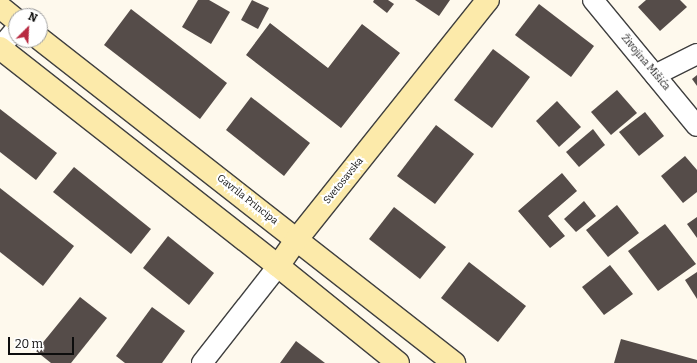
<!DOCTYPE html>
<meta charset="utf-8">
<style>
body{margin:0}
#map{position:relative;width:697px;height:363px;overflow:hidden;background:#fef9ed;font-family:Bitter,serif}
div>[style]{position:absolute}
.building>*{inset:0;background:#554c49}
.roads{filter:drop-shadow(1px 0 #404040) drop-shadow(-1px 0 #404040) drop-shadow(0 1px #404040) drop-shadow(0 -1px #404040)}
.street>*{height:20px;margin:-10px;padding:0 10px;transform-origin:10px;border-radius:10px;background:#fff}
.secondary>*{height:22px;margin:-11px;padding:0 11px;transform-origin:11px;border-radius:11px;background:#fceaaa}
span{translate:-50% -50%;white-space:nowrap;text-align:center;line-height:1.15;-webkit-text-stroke:4px #fff;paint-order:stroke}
.street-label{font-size:10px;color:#0d0d0d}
.north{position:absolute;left:8px;top:8px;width:40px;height:40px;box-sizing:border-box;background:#fff;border:1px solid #9e9e9e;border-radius:50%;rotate:24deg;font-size:11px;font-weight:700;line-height:16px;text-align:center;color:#0d0d0d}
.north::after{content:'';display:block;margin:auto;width:14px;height:18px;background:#b82940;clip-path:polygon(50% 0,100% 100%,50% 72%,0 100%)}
.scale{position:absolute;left:8px;top:337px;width:66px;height:18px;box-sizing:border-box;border:2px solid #0d0d0d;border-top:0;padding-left:5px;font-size:12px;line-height:14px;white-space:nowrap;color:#0d0d0d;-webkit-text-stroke:3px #fff;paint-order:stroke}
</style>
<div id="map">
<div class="building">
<i style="clip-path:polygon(198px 0,209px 0,230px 12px,211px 44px,182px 27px)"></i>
<i style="clip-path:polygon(252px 0,269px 8px,258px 29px,241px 20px)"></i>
<i style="clip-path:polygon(374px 0,388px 0,394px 4px,387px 13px,373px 2px)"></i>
<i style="clip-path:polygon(415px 0,450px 0,439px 16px)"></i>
<i style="clip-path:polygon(646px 0,680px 0,687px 7px,660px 31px,638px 7px)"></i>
<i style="clip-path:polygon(539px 4px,594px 46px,571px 77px,515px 35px)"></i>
<i style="clip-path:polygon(131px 9px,227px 83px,200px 119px,104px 45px)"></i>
<i style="clip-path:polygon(270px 23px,328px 68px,362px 24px,400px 53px,341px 128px,246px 55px)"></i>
<i style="clip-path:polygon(493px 49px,530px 77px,492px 128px,454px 100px)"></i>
<i style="clip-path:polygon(697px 75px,697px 86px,692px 79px)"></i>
<i style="clip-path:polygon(617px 90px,637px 113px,611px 135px,591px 112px)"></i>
<i style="clip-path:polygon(251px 97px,310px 143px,284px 176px,226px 130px)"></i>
<i style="clip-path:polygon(557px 101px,581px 127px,559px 147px,536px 121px)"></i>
<i style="clip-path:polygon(0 109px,57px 153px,36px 180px,0 152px)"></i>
<i style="clip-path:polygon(645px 112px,664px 136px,639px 156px,619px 132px)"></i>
<i style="clip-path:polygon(436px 125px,474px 154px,435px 204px,397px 176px)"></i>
<i style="clip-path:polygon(593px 129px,605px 145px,579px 167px,566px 152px)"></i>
<i style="clip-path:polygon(685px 156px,697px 170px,697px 192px,683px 203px,661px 176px)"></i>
<i style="clip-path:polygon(74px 167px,151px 229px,131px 254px,53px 192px)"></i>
<i style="clip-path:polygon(562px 173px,577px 191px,548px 216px,565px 236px,550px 248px,518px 211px)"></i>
<i style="clip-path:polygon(0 188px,74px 246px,43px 286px,0 252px)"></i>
<i style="clip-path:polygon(584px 201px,596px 216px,576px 232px,564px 219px)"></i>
<i style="clip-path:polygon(617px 205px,639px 233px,608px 257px,586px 230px)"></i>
<i style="clip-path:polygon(394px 207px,446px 247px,420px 279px,369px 239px)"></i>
<i style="clip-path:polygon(697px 217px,697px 238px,687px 224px)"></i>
<i style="clip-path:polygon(665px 224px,696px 264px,658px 291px,628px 251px)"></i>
<i style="clip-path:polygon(168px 236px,214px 273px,189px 305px,143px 268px)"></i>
<i style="clip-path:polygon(469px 262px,526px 306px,498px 342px,441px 298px)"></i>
<i style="clip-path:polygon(610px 265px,633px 294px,604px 315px,582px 287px)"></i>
<i style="clip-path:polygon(697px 272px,697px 299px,685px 280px)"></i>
<i style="clip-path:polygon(80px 297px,107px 318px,71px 363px,51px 363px,36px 351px)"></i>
<i style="clip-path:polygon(152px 307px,185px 331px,162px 363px,125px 363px,116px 356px)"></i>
<i style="clip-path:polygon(621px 339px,697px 360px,697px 363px,614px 363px)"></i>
<i style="clip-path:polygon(296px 341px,325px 363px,280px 363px)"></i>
</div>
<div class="roads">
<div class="street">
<i style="left:593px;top:0;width:163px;rotate:50.5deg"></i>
<i style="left:0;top:48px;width:25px;rotate:-50deg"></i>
<i style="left:655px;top:75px;width:47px;rotate:-26.6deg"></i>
<i style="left:202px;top:363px;width:123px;rotate:-51.9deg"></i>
</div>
<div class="secondary">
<i style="left:0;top:7px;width:21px;rotate:39deg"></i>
<i style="left:40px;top:39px;width:526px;rotate:38.05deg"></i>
<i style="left:0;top:48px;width:353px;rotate:38.1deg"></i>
<i style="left:278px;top:266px;width:154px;rotate:38.9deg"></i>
<i style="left:278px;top:266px;width:33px;rotate:-55deg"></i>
<i style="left:297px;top:239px;width:306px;rotate:-51.4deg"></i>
</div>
</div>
<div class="street-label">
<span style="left:645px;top:63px;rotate:50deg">Živojina Mišića</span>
<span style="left:344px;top:181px;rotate:-51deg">Svetosavska</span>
<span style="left:247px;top:200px;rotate:38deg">Gavrila Principa</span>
</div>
<div class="north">N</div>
<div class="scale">20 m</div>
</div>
